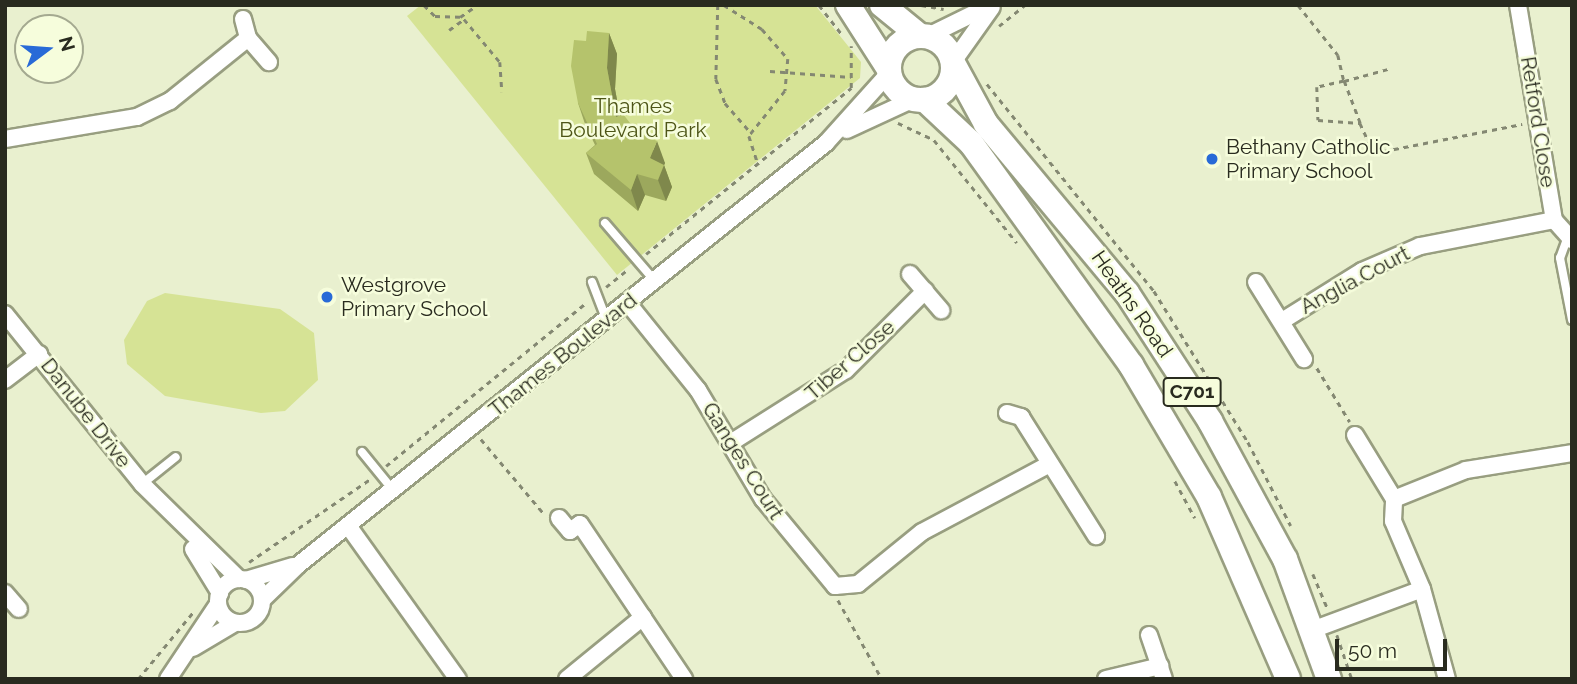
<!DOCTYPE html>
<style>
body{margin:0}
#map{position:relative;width:1577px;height:684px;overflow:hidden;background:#e9f0cf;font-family:Raleway,sans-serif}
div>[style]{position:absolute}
.green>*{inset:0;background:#d6e395}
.path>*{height:2.5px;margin-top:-1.25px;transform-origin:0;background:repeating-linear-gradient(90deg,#848872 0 5px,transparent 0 10px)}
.roads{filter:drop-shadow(2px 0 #989e80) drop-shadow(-2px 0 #989e80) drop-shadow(0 2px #989e80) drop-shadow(0 -2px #989e80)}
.service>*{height:8px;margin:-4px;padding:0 4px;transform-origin:4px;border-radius:4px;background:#fff}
.minor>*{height:16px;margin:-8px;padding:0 8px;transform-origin:8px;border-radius:8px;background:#fff}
.minor>.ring{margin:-8px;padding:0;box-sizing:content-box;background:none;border:16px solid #fff;border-radius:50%}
.primary>*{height:24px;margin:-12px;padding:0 12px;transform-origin:12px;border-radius:12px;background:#fff}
.primary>.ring{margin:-12px;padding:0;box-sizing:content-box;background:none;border:24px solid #fff;border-radius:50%}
.wall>*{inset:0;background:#9ca85d}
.shaded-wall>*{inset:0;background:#7f884c}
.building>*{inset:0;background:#b5c36c}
.dots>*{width:19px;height:19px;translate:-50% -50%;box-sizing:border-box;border:4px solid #f6fddc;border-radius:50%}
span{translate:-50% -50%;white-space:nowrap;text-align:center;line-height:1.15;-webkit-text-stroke:5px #f6fddc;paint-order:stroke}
.shield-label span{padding:2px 5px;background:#f6fddc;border:2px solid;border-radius:5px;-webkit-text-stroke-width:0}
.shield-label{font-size:19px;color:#292b1f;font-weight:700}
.park-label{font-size:21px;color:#4d5516}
.street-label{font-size:21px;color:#292b1f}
.poi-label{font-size:21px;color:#292b1f}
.left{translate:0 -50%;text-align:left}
.frame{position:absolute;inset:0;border:7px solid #292b1f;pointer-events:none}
.north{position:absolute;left:14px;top:14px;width:70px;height:70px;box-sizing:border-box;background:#f6fddc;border:2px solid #a4a990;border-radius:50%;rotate:74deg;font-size:19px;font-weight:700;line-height:28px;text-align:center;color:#292b1f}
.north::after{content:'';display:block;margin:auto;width:24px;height:32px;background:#286ad7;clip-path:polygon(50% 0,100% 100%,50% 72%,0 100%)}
.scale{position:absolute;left:1335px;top:639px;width:112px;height:32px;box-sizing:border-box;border:4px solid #292b1f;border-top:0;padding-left:9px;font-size:21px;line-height:24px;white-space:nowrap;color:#292b1f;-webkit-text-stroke:5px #f6fddc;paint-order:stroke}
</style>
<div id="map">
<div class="green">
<i style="clip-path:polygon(421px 5px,815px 5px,861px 62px,860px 78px,617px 275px,407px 16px)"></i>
<i style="clip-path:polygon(165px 293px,280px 309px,314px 333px,318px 380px,285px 411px,261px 413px,165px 396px,127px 364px,124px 340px,147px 301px)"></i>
</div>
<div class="path">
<i style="left:424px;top:5px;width:16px;rotate:45deg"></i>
<i style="left:435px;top:16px;width:25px;rotate:2deg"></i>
<i style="left:460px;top:17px;width:21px;rotate:-35deg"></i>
<i style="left:718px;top:5px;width:74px;rotate:91.5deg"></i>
<i style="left:716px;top:79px;width:26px;rotate:69deg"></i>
<i style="left:725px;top:103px;width:40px;rotate:49deg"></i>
<i style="left:724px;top:5px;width:45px;rotate:32.3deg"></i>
<i style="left:762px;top:29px;width:40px;rotate:49deg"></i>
<i style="left:788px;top:59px;width:32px;rotate:95deg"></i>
<i style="left:785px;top:91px;width:58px;rotate:128.7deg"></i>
<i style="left:749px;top:136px;width:28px;rotate:72deg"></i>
<i style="left:819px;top:5px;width:36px;rotate:52deg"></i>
<i style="left:921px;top:5px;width:23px;rotate:10deg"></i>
<i style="left:1298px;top:5px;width:64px;rotate:51.3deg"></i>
<i style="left:1338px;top:55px;width:27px;rotate:77deg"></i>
<i style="left:1344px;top:81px;width:46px;rotate:-15.3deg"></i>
<i style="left:999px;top:26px;width:33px;rotate:-39deg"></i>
<i style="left:449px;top:30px;width:19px;rotate:-36deg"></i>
<i style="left:464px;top:19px;width:56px;rotate:50.1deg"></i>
<i style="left:500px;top:62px;width:30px;rotate:86deg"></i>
<i style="left:770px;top:71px;width:81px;rotate:4.2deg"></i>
<i style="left:987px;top:84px;width:266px;rotate:51.1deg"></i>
<i style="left:1154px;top:291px;width:178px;rotate:58.1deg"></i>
<i style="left:1248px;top:442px;width:94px;rotate:62.9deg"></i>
<i style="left:898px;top:123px;width:40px;rotate:25deg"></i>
<i style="left:934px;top:140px;width:132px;rotate:51.1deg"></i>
<i style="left:1360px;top:123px;width:45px;rotate:-110.9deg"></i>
<i style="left:1344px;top:81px;width:28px;rotate:167deg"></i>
<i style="left:1317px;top:87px;width:33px;rotate:88deg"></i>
<i style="left:1318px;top:120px;width:42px;rotate:4.1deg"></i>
<i style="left:1360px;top:123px;width:33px;rotate:65deg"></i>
<i style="left:1374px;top:153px;width:151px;rotate:-11.1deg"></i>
<i style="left:646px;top:254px;width:264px;rotate:-39deg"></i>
<i style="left:851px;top:88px;width:42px;rotate:-90deg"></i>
<i style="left:606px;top:287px;width:28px;rotate:-39deg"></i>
<i style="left:1317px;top:368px;width:63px;rotate:58.6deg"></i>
<i style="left:481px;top:439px;width:99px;rotate:49.9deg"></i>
<i style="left:386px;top:466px;width:259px;rotate:-39.2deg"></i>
<i style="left:1175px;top:481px;width:42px;rotate:61.6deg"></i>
<i style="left:249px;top:562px;width:147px;rotate:-34.4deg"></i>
<i style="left:1313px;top:574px;width:38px;rotate:67deg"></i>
<i style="left:838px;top:600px;width:90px;rotate:60.9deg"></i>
<i style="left:1337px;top:635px;width:46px;rotate:71.2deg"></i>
<i style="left:138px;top:679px;width:88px;rotate:-50.5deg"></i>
</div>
<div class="roads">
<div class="service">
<i style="left:605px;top:223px;width:75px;rotate:49.3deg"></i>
<i style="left:1567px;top:239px;width:20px;rotate:110deg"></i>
<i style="left:1560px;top:258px;width:63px;rotate:79deg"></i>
<i style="left:592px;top:282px;width:40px;rotate:69deg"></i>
<i style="left:362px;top:452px;width:49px;rotate:50.8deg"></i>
<i style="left:142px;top:484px;width:43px;rotate:-38.5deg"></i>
</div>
<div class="minor">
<i style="left:1518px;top:5px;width:218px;rotate:80.5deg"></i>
<i style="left:1554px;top:220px;width:27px;rotate:48deg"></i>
<i style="left:243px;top:19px;width:20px;rotate:75deg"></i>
<i style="left:248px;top:38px;width:32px;rotate:49deg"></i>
<i style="left:928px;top:36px;width:70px;rotate:-26.2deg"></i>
<i style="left:953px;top:62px;width:67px;rotate:-54.7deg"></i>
<i style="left:847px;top:130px;width:74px;rotate:-24.8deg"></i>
<i style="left:5px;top:139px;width:134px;rotate:-9.5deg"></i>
<i style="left:137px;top:117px;width:37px;rotate:-26deg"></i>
<i style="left:170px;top:101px;width:100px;rotate:-38.9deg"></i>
<i style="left:910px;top:274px;width:48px;rotate:49.3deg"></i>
<i style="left:1256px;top:282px;width:91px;rotate:58.1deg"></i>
<i style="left:627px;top:302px;width:113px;rotate:51.1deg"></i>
<i style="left:698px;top:390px;width:127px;rotate:59.2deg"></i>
<i style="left:763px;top:499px;width:113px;rotate:50.4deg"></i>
<i style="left:835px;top:586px;width:23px;rotate:-5deg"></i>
<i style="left:858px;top:584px;width:82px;rotate:-39.1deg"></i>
<i style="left:922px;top:532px;width:145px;rotate:-28deg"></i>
<i style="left:5px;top:314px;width:218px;rotate:51.1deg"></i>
<i style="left:142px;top:484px;width:136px;rotate:44.4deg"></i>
<i style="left:1282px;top:321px;width:94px;rotate:-32deg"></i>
<i style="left:1362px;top:271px;width:63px;rotate:-23.3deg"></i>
<i style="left:1420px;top:246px;width:136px;rotate:-11deg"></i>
<i style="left:5px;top:380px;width:43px;rotate:-37.4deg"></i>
<i style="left:1007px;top:413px;width:15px;rotate:16deg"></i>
<i style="left:1021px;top:417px;width:141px;rotate:57.8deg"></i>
<i style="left:1355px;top:435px;width:75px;rotate:58.6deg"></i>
<i style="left:732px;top:442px;width:135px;rotate:-32.3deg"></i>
<i style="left:846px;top:370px;width:112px;rotate:-45deg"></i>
<i style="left:559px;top:518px;width:17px;rotate:50deg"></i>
<i style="left:570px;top:531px;width:12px;rotate:-35deg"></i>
<i style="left:580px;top:524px;width:187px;rotate:56.1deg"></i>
<i style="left:349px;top:527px;width:187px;rotate:54.4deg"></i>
<i style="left:193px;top:549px;width:52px;rotate:58.5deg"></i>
<i class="ring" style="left:218px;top:579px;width:28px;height:28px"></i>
<i style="left:246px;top:580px;width:49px;rotate:-16.6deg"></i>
<i style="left:1422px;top:589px;width:74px;rotate:-113.1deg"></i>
<i style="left:1393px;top:521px;width:22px;rotate:-87deg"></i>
<i style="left:1394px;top:499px;width:78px;rotate:-21.9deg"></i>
<i style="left:1466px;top:470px;width:107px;rotate:-9.1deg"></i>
<i style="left:5px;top:593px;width:21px;rotate:49deg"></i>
<i style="left:262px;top:600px;width:50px;rotate:-44.2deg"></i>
<i style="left:298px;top:565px;width:676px;rotate:-38.63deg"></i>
<i style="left:826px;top:143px;width:94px;rotate:-48deg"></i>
<i style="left:1312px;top:630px;width:117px;rotate:-20.4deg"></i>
<i style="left:1422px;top:589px;width:93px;rotate:74.5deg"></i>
<i style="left:1149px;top:635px;width:46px;rotate:71.2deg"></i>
<i style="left:193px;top:648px;width:49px;rotate:-30.8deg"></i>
<i style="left:168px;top:679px;width:90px;rotate:-56.3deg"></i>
<i style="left:567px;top:679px;width:98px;rotate:-39.2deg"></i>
<i style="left:1106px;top:679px;width:56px;rotate:-13.5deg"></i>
</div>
<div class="primary">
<i style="left:848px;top:5px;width:76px;rotate:57.4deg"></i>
<i style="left:882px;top:5px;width:49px;rotate:39.2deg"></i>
<i class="ring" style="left:889px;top:36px;width:40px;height:40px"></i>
<i style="left:954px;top:65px;width:67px;rotate:61.5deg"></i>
<i style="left:986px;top:124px;width:220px;rotate:50.2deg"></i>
<i style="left:1127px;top:293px;width:153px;rotate:57deg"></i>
<i style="left:1210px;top:421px;width:157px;rotate:61.5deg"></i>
<i style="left:1285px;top:559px;width:128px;rotate:69.9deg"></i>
<i style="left:925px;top:100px;width:63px;rotate:43.1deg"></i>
<i style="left:971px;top:143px;width:274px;rotate:54.2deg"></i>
<i style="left:1131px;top:365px;width:153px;rotate:59.4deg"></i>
<i style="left:1209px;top:497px;width:198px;rotate:66.5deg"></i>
</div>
</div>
<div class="wall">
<i style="clip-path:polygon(609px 33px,617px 54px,615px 89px,620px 115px,637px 132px,665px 163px,664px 165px,672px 187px,666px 201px,645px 195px,638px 211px,594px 174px,586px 153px,595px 145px,585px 124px,578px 103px)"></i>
</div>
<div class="shaded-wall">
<i style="clip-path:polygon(609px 33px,617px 54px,615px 89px,624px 138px,616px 117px,607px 68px)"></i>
<i style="clip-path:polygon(657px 141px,665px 163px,658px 180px,650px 158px)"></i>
<i style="clip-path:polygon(664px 165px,672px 187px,666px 201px,658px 180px)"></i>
<i style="clip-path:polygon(637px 174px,645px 195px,638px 211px,631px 190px)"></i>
</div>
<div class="building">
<i style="clip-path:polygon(587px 31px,609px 33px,607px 68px,616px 117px,623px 114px,637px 132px,657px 141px,650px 158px,664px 165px,658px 180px,637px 174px,631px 190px,586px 153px,597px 144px,578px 103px,571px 66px,574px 40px,586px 41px)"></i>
</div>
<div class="dots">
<i style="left:1212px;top:159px;background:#286ad7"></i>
<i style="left:327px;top:297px;background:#286ad7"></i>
</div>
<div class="shield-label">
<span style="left:1192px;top:392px">C701</span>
</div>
<div class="park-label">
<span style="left:633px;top:118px">Thames<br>Boulevard Park</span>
</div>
<div class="street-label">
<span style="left:1538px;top:122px;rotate:81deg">Retford Close</span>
<span style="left:1355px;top:280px;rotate:-28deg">Anglia Court</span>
<span style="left:1132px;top:304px;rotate:55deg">Heaths Road</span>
<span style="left:563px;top:355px;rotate:-39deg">Thames Boulevard</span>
<span style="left:850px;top:360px;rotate:-41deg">Tiber Close</span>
<span style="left:86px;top:413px;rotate:52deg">Danube Drive</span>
<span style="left:743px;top:461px;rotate:58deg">Ganges Court</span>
</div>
<div class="poi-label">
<span class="left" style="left:1226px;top:159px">Bethany Catholic<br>Primary School</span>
<span class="left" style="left:341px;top:297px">Westgrove<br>Primary School</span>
</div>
<div class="frame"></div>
<div class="north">N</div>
<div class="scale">50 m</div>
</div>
